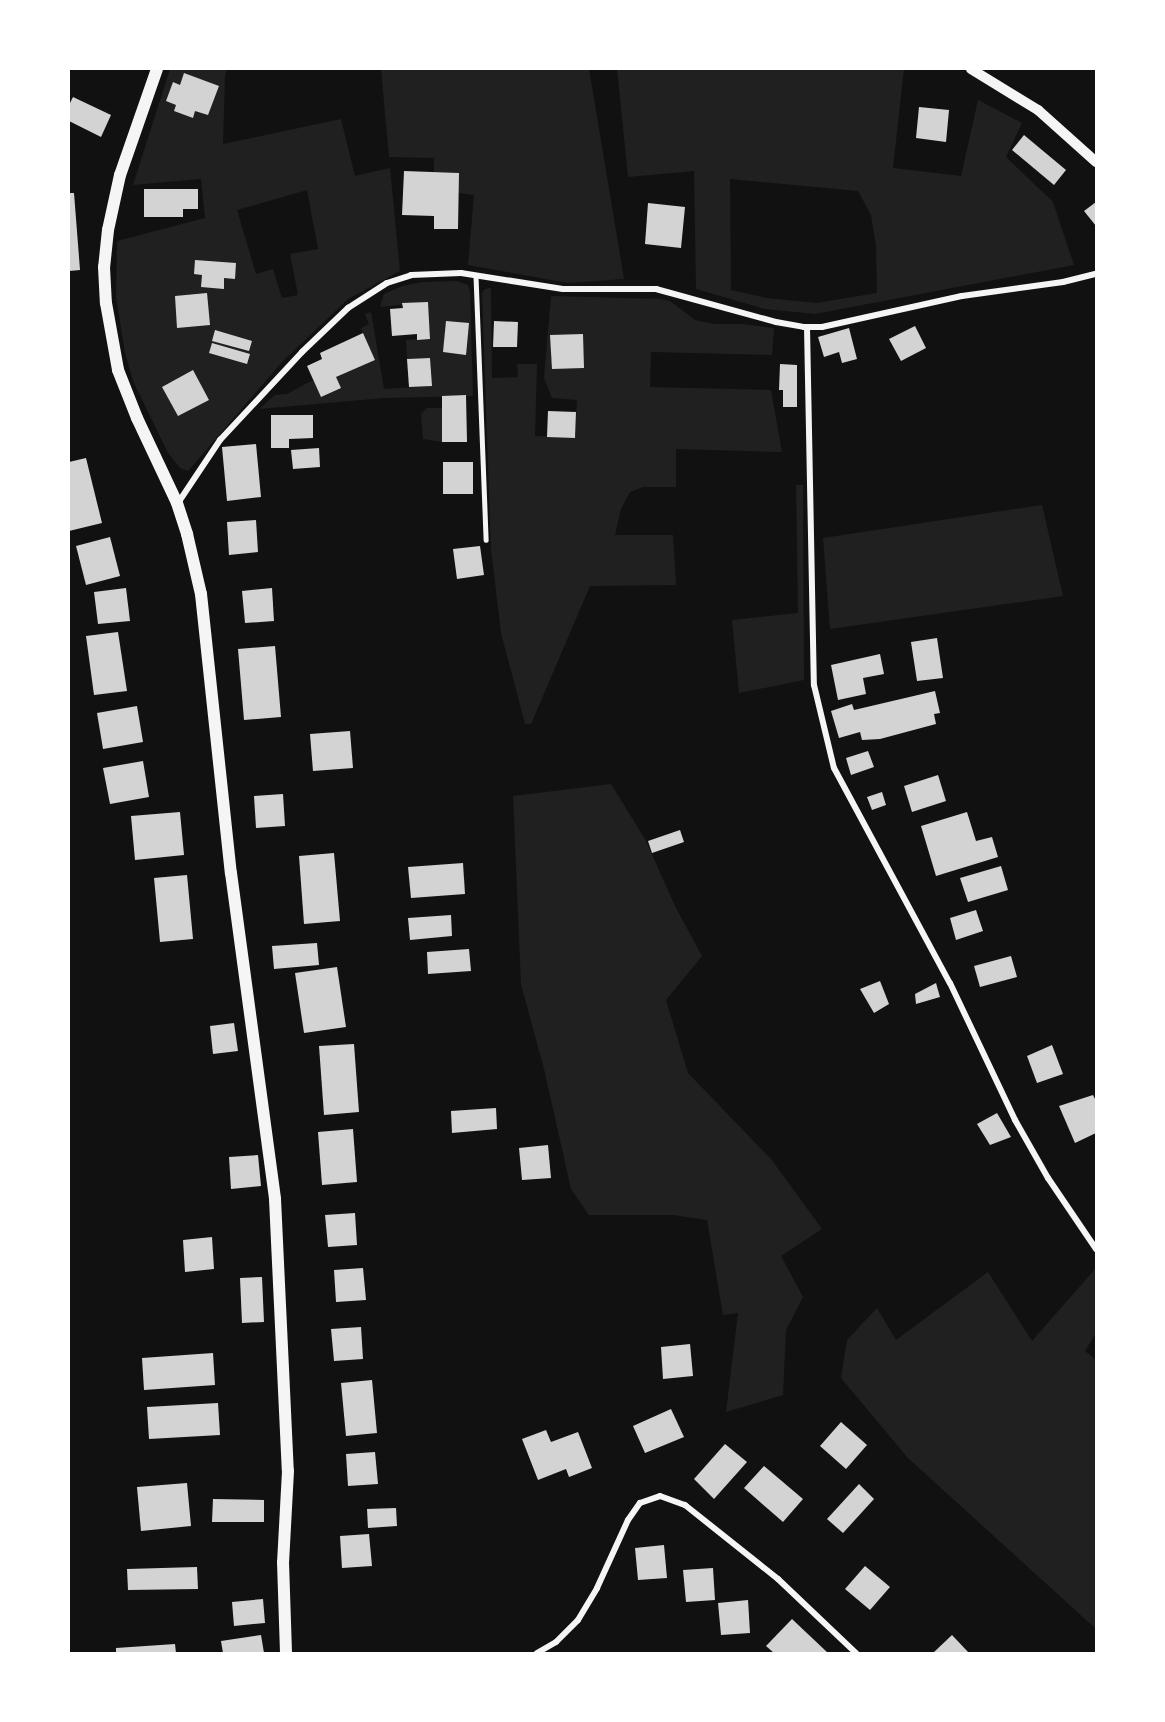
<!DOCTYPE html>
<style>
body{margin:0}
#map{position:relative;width:1165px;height:1722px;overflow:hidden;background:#111;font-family:"Exo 2",sans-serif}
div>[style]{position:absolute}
.green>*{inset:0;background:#202020}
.building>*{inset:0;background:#d3d3d3}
.service>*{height:4.5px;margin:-2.25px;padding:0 2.25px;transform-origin:2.25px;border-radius:2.25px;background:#f5f5f5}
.minor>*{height:6px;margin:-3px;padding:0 3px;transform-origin:3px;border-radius:3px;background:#f5f5f5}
.tertiary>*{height:10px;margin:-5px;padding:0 5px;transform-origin:5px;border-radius:5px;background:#f5f5f5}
.secondary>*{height:12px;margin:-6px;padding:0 6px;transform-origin:6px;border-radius:6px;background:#f5f5f5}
span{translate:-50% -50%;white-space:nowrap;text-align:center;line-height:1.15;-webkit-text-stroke:6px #fff;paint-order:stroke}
.frame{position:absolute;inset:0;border:70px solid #fff;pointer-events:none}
</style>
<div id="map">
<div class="green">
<i style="clip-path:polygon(evenodd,170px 69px,227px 69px,225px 77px,223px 144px,341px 119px,355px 176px,390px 168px,400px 271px,348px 299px,282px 362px,188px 471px,180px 468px,168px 453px,133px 381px,125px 353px,116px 297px,117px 241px,205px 218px,201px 179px,133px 185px,170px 69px,307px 190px,318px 249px,290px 254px,298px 295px,282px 298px,273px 269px,256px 274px,237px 210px,307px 190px)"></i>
<i style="clip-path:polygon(381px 69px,589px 69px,624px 279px,568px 283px,468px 265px,474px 195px,458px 193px,458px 173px,434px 172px,434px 158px,389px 157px)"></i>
<i style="clip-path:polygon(evenodd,617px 69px,904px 69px,893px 168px,961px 176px,978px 100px,1022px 123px,1006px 157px,1053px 202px,1074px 265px,815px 314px,765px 309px,696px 289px,694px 171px,628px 177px,617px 69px,730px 179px,858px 191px,871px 215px,876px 246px,877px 293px,816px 303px,767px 298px,731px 290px,730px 179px)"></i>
<i style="clip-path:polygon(456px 281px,468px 285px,470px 291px,473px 396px,384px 398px,259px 409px,275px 395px,287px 394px,313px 380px,321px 396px,336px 377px,375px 360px,361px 328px,369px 324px,365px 314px,371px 312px,384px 389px,431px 386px,430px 358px,407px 359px,406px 340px,430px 338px,428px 302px,380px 307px,384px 294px,402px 286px,422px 282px)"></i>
<i style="clip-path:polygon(491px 288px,492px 378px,518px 377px,517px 364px,537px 364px,535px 436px,575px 437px,577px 400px,552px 398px,544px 378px,551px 296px,661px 299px,670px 301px,695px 320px,714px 324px,741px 324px,774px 328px,772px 355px,651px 352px,650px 387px,771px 390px,782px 452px,676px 449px,676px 487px,643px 487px,630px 492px,621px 509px,615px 535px,673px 535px,676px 585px,590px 586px,531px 724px,525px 724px,501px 633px,491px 549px,482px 293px,485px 289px)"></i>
<i style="clip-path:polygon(427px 408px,442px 408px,442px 442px,423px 439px,421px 414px)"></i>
<i style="clip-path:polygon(796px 485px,803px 485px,804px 680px,739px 693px,732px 620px,798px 613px)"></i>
<i style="clip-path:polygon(1042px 505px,1063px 596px,830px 629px,823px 538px)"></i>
<i style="clip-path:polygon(611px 784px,645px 839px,675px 906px,702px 956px,666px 1000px,688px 1073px,771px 1159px,822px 1229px,781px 1256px,803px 1297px,786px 1330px,783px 1395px,726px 1412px,738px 1313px,723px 1315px,707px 1220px,673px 1215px,589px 1215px,571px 1189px,544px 1069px,521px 984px,513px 796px)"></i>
<i style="clip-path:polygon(1095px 1269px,1096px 1333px,1085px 1351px,1096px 1360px,1096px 1629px,908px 1458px,841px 1378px,847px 1340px,877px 1308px,896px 1340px,988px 1272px,1032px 1341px)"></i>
</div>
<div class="building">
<i style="clip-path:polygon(184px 73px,219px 86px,208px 115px,195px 111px,193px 118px,174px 111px,176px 105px,166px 101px,173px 82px,180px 85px)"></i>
<i style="clip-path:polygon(73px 97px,111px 115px,101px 137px,69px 121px,69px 105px)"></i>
<i style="clip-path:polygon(919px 107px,949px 110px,946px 142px,916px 138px)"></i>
<i style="clip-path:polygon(1024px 135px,1066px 170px,1054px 185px,1012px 150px)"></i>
<i style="clip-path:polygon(404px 171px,459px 173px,458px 229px,434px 229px,434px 216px,402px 215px)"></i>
<i style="clip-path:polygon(144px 189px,198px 189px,198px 209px,183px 209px,183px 217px,144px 217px)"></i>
<i style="clip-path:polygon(69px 193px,74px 193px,80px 270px,69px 271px)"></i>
<i style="clip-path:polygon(1096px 202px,1096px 226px,1084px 211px)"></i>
<i style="clip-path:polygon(648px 203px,685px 207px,681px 248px,645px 244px)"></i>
<i style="clip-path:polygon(195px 260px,236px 263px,235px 279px,224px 278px,224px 289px,201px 287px,202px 275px,194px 274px)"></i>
<i style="clip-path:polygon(207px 293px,210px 325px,177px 328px,175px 296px)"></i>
<i style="clip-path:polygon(428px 302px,430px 339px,417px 340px,417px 334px,392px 336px,390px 309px,403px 308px,402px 303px)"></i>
<i style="clip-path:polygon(446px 321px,469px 323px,466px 355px,443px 352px)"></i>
<i style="clip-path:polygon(494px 321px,518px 322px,517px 347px,493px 347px)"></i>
<i style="clip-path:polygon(915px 326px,926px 348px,901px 361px,889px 339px)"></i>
<i style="clip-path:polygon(849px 328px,857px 359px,842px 363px,839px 352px,824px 357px,818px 337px)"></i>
<i style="clip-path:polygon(215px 330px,252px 341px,249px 351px,212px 341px)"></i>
<i style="clip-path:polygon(363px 333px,375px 360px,336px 377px,341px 388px,321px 397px,307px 366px,322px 359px,320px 353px)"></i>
<i style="clip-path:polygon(583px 334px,584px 368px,552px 369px,550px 335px)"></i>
<i style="clip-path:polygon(212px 343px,250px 354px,247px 364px,209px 353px)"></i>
<i style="clip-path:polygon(430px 358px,432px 386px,409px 387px,407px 359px)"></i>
<i style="clip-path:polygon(780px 364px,797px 365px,797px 407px,783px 407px,783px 390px,779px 390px)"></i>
<i style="clip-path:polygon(193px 370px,209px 400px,178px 416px,162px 387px)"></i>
<i style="clip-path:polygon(466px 395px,467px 442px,442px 442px,442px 396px)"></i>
<i style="clip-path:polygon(548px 411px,576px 412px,575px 438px,547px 437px)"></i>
<i style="clip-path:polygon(271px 415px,313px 415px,313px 438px,289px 439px,289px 448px,271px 448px)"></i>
<i style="clip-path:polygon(256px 444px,261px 497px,227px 501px,222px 447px)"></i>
<i style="clip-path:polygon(319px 448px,320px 467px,293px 469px,291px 450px)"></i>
<i style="clip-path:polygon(86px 458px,102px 523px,69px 531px,69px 462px)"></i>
<i style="clip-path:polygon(443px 462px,473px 462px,473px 494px,443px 494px)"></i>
<i style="clip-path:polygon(256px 520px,258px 552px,229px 555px,227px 522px)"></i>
<i style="clip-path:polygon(110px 537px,120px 576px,86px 585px,76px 546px)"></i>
<i style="clip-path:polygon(480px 546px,484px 575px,457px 579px,453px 549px)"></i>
<i style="clip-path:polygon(126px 588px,130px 621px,98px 624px,94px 592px)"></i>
<i style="clip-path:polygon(272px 588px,274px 621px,245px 623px,242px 591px)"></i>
<i style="clip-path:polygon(118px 632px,127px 691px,94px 695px,86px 636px)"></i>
<i style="clip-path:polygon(937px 638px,943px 678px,917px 681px,911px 642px)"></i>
<i style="clip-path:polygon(275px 646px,281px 717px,244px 720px,238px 649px)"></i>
<i style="clip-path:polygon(880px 654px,884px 674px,863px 678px,866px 694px,838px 700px,831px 665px)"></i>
<i style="clip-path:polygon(935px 691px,940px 713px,934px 714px,936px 724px,880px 739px,862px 740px,860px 732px,839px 738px,831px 711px,852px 704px,854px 710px)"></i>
<i style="clip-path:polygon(137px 706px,143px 742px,103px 749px,97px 713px)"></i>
<i style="clip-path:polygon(350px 731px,353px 768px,313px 771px,310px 734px)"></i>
<i style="clip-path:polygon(868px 751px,874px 767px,851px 775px,846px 758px)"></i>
<i style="clip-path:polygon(143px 761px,149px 797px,110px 804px,103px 768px)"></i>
<i style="clip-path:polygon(938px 775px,946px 801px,912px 812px,904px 786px)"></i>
<i style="clip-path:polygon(882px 792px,886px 805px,872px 810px,867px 797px)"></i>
<i style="clip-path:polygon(283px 794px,285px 826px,256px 828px,254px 796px)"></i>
<i style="clip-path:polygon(180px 812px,184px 855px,135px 860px,131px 816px)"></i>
<i style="clip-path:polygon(967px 812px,976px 841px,992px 837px,998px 857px,936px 876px,921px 826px)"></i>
<i style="clip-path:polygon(680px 830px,684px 842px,652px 853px,648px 841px)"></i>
<i style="clip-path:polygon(334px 853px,340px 921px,304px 924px,299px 856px)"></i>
<i style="clip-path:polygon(463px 863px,465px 894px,411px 898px,408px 867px)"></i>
<i style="clip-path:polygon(1001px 866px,1008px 890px,968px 902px,960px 878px)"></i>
<i style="clip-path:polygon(187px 875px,193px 939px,160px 942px,154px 878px)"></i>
<i style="clip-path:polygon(976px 910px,983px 931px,956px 940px,950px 918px)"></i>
<i style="clip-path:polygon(451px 915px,452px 936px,410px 940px,408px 918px)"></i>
<i style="clip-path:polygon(317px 943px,319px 965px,274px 969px,272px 946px)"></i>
<i style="clip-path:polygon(469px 949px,471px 971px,428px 974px,427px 952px)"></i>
<i style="clip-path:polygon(1011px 956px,1017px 977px,980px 987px,974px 966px)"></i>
<i style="clip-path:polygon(337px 967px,346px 1027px,304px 1033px,295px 973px)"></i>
<i style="clip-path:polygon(880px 981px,889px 1004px,874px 1013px,860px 989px)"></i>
<i style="clip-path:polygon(936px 983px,940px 997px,916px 1004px,915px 994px)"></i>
<i style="clip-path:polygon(234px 1023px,238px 1051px,213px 1054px,210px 1026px)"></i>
<i style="clip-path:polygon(354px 1044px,359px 1112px,324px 1115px,319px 1046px)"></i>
<i style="clip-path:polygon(1052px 1045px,1063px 1074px,1037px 1083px,1027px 1056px)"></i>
<i style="clip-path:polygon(1093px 1095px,1096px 1101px,1096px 1133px,1075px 1143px,1059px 1106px)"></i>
<i style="clip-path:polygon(496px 1108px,497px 1129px,452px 1133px,451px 1111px)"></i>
<i style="clip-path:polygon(997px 1113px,1011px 1137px,990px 1145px,977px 1124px)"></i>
<i style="clip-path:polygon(353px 1129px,357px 1182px,322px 1185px,318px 1132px)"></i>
<i style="clip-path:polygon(548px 1145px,551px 1178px,522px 1180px,519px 1148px)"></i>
<i style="clip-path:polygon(258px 1155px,261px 1186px,231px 1189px,229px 1157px)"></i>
<i style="clip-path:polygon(355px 1213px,357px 1245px,328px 1247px,325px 1215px)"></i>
<i style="clip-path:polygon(212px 1237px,214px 1269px,185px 1272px,183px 1240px)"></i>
<i style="clip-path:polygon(363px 1268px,366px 1300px,336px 1302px,334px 1270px)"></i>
<i style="clip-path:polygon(262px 1277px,264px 1322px,242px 1323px,240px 1278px)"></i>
<i style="clip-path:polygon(361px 1327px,363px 1359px,334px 1361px,331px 1329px)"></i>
<i style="clip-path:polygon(690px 1344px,693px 1376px,663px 1379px,661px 1347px)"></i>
<i style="clip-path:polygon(213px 1353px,215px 1385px,144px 1390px,142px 1358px)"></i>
<i style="clip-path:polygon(372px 1380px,377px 1433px,346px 1436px,341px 1383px)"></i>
<i style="clip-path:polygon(218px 1403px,220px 1435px,149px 1439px,147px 1407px)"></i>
<i style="clip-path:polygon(671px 1409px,684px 1437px,645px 1453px,633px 1426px)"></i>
<i style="clip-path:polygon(841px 1422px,867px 1445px,846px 1469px,820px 1446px)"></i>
<i style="clip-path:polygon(546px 1430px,551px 1442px,578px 1432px,592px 1468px,569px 1477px,566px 1469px,538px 1480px,522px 1439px)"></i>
<i style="clip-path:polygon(725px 1444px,747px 1462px,714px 1499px,694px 1479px)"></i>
<i style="clip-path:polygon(375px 1452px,378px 1484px,348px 1486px,346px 1454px)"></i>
<i style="clip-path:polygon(764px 1466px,803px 1499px,783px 1522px,744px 1488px)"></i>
<i style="clip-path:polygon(187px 1483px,191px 1526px,141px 1531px,137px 1487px)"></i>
<i style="clip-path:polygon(859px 1484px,874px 1499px,843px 1533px,827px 1519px)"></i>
<i style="clip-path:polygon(213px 1499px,264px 1500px,264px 1522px,212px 1522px)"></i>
<i style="clip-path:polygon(396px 1508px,397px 1526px,368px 1528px,367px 1509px)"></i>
<i style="clip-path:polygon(369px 1534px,372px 1566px,342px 1568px,340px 1536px)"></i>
<i style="clip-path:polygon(664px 1545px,667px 1578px,638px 1580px,635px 1548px)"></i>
<i style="clip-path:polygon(865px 1566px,890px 1587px,870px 1610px,845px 1589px)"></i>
<i style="clip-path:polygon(197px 1567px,198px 1589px,128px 1590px,127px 1569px)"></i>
<i style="clip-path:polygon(713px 1568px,715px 1600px,686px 1602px,683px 1570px)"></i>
<i style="clip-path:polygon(263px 1599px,265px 1623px,234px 1626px,232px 1602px)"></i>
<i style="clip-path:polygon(748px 1600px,750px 1633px,721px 1635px,718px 1603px)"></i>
<i style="clip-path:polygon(792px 1619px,828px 1653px,774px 1653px,766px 1646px)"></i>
<i style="clip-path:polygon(261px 1635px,264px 1653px,223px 1653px,221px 1641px)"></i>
<i style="clip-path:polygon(952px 1635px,969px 1653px,933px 1653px)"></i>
<i style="clip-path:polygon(175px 1644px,176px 1653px,116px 1653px,116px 1648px)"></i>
</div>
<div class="service">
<i style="left:476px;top:276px;width:264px;rotate:87.8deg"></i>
</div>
<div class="minor">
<i style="left:807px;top:327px;width:358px;rotate:88.9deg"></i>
<i style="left:814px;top:685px;width:85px;rotate:76.5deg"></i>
<i style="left:834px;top:768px;width:244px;rotate:61.7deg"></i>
<i style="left:950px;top:983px;width:152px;rotate:64.6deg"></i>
<i style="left:1015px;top:1120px;width:67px;rotate:60.4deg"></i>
<i style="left:1048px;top:1178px;width:86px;rotate:55.9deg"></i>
<i style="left:178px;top:503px;width:76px;rotate:-56.3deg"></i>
<i style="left:220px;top:440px;width:120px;rotate:-47deg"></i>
<i style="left:302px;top:352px;width:64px;rotate:-43.7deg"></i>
<i style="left:348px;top:308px;width:46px;rotate:-32.7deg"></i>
<i style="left:387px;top:283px;width:25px;rotate:-18deg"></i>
<i style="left:411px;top:275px;width:50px;rotate:-2.3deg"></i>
<i style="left:461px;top:273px;width:103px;rotate:8.9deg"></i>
<i style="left:563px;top:289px;width:93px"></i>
<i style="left:656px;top:289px;width:124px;rotate:15.4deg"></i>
<i style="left:776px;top:322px;width:28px;rotate:10deg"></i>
<i style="left:804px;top:327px;width:18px"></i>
<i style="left:822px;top:327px;width:143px;rotate:-12.5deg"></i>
<i style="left:962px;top:296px;width:102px;rotate:-7.9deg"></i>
<i style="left:1063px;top:282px;width:34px;rotate:-14deg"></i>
<i style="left:537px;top:1653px;width:22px;rotate:-30deg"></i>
<i style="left:556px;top:1642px;width:31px;rotate:-45deg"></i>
<i style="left:578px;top:1620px;width:37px;rotate:-59deg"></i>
<i style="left:597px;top:1588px;width:75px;rotate:-65.5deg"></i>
<i style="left:628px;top:1520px;width:21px;rotate:-55deg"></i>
<i style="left:640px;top:1503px;width:21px;rotate:-19deg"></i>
<i style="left:660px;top:1496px;width:27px;rotate:20deg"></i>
<i style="left:685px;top:1505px;width:119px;rotate:38.5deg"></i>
<i style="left:778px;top:1579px;width:108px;rotate:43.5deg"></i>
</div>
<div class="tertiary">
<i style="left:971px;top:69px;width:79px;rotate:31.5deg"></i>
<i style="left:1038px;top:110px;width:78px;rotate:41.9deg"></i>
</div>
<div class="secondary">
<i style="left:157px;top:69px;width:112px;rotate:109.2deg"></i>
<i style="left:120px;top:175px;width:56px;rotate:102.3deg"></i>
<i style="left:108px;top:230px;width:37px;rotate:96deg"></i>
<i style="left:104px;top:267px;width:36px;rotate:87deg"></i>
<i style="left:106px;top:303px;width:68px;rotate:79.8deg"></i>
<i style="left:118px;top:370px;width:52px;rotate:68.4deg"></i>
<i style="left:137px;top:418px;width:94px;rotate:64.8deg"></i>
<i style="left:177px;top:503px;width:33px;rotate:72deg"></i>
<i style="left:187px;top:534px;width:62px;rotate:76.9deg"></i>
<i style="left:201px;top:594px;width:281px;rotate:83.9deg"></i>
<i style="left:231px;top:873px;width:329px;rotate:82.3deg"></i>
<i style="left:275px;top:1199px;width:272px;rotate:87.3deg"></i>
<i style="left:288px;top:1471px;width:91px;rotate:93.1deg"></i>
<i style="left:283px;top:1562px;width:91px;rotate:88.1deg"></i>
</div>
<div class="frame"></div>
</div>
